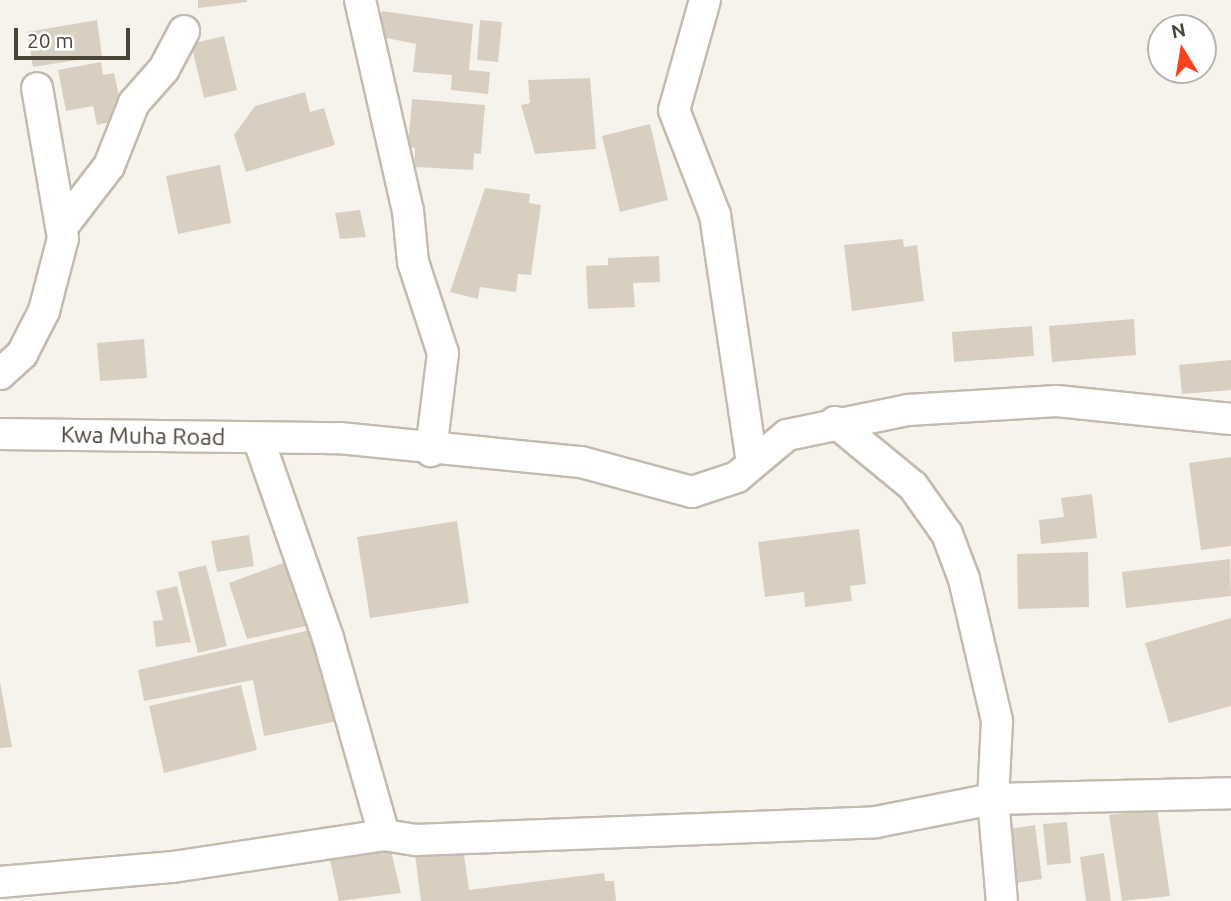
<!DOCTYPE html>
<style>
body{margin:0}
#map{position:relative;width:1231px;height:901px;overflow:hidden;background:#f6f3ec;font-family:Ubuntu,sans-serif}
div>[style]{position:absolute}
.building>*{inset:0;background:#d8cfc1}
.roads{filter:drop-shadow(2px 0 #c2bbae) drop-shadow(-2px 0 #c2bbae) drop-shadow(0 2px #c2bbae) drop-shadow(0 -2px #c2bbae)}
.street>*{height:30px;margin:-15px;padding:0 15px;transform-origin:15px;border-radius:15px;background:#fff}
span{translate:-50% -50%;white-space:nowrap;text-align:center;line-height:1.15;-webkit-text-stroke:6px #fff;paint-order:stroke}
.street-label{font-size:23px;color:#4b4439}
.north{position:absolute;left:1147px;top:14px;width:70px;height:70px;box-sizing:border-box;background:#fff;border:2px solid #b7b4b0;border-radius:50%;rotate:349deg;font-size:19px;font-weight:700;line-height:28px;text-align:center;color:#4b4439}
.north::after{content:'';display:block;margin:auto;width:24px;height:32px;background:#fc3f1d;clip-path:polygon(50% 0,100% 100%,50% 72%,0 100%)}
.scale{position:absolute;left:14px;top:28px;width:116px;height:32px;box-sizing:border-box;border:4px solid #4b4439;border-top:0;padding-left:9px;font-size:21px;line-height:24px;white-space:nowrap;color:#4b4439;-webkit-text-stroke:5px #fff;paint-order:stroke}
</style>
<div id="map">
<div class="building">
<i style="clip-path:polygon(198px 0,247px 0,247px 2px,198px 8px)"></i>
<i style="clip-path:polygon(382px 11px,473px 24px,469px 70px,490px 72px,488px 94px,451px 90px,452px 75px,413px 72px,416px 44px,377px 36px)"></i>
<i style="clip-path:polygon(97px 20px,102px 56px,33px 67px,27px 32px)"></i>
<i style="clip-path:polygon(480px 20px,502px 22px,498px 62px,477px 60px)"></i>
<i style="clip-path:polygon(224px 36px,237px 90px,204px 98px,191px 44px)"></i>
<i style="clip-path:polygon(101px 62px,103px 75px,114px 73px,124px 119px,97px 125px,93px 106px,66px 111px,58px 70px)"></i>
<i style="clip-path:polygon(590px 78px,596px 149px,535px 154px,521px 105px,530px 103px,528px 80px)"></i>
<i style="clip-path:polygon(305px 92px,310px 112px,324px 108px,335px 145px,246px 172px,234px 135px,255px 106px)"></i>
<i style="clip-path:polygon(412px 99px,485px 105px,481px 154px,474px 153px,473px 170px,414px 167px,415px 148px,408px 147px)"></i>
<i style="clip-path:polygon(650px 124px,668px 200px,620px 212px,602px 136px)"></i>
<i style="clip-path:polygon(220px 165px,231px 223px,178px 234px,166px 176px)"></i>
<i style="clip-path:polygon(485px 188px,530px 194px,529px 203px,541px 205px,531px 275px,518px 274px,516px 292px,480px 287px,478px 299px,450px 292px)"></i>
<i style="clip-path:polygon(360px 210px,366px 237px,340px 239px,335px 213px)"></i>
<i style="clip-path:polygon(903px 239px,904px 247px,917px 245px,924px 301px,852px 311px,844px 245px)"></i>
<i style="clip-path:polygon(659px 256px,660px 282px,633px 283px,635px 307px,588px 309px,586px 266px,608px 265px,608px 258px)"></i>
<i style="clip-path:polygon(1134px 319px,1136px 355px,1052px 362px,1049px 326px)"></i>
<i style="clip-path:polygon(1032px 326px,1034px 356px,954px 362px,952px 332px)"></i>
<i style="clip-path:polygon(144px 339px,147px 378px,100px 381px,97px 343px)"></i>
<i style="clip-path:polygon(1231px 360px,1231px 390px,1182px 394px,1179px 365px)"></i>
<i style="clip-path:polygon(1231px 457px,1231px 546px,1201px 550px,1189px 463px)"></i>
<i style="clip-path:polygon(1092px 494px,1097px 538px,1041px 544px,1039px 520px,1064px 517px,1061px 498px)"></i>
<i style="clip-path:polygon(457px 521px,469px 603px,370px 618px,357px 537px)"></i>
<i style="clip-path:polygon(859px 529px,866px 584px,850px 586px,852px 601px,805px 607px,804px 592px,765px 597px,758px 542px)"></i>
<i style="clip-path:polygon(249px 535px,254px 566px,217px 572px,211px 541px)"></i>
<i style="clip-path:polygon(1088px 552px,1089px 607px,1018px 609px,1017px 554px)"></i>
<i style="clip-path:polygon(1230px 559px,1231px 596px,1126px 608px,1122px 572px)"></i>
<i style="clip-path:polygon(286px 562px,306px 626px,247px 639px,229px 583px)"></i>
<i style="clip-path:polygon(206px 565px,227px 646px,198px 653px,178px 572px)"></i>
<i style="clip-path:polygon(177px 586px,191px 642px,156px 647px,153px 621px,163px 620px,156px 591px)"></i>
<i style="clip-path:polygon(1231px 618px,1231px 706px,1169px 723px,1145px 643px)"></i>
<i style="clip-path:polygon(319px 628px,338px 721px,264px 736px,253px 680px,144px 701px,138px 670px)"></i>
<i style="clip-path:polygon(0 682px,12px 747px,0 748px)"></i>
<i style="clip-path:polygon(241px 685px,257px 750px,164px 773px,149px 706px)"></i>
<i style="clip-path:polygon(1157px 808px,1170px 896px,1122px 901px,1109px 815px)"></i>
<i style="clip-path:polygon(1067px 822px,1071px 863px,1047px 865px,1043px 824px)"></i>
<i style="clip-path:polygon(1035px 825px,1042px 879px,1009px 884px,1002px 830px)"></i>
<i style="clip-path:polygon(388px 838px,401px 893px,339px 901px,328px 851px)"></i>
<i style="clip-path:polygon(463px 848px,469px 890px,604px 873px,605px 881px,614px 881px,616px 901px,421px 901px,415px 854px)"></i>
<i style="clip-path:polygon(1104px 853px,1111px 901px,1086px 901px,1080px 857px)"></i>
</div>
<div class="roads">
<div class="street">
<i style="left:360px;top:0;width:216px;rotate:77.2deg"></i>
<i style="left:408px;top:211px;width:51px;rotate:84.4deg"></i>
<i style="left:413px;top:262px;width:96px;rotate:71.8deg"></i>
<i style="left:443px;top:353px;width:99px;rotate:97deg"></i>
<i style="left:705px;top:0;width:114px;rotate:105.7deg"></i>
<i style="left:674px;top:110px;width:113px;rotate:68.7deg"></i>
<i style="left:715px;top:215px;width:250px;rotate:81.5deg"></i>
<i style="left:62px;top:227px;width:77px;rotate:-52.4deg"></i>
<i style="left:109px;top:166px;width:68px;rotate:-68.4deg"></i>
<i style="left:134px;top:103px;width:45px;rotate:-48.6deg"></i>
<i style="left:164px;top:69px;width:43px;rotate:-62.2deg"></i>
<i style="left:0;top:374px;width:30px;rotate:-42deg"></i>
<i style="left:22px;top:354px;width:48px;rotate:-62.9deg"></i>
<i style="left:44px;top:311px;width:75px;rotate:-75.4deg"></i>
<i style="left:63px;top:238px;width:152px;rotate:-99.8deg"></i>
<i style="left:835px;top:422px;width:101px;rotate:39.4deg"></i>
<i style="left:913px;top:486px;width:59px;rotate:54.7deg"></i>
<i style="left:947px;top:534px;width:48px;rotate:69.3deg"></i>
<i style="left:964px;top:579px;width:146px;rotate:76.9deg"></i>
<i style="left:997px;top:721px;width:78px;rotate:92.9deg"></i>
<i style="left:993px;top:799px;width:102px;rotate:85deg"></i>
<i style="left:0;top:434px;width:339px;rotate:0.7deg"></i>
<i style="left:339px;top:438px;width:243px;rotate:5.7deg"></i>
<i style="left:581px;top:462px;width:115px;rotate:15.1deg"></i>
<i style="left:692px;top:492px;width:47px;rotate:-18.4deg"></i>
<i style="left:737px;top:477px;width:65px;rotate:-40deg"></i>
<i style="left:787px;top:435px;width:124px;rotate:-11.7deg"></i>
<i style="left:908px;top:410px;width:149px;rotate:-3.5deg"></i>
<i style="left:1057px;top:401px;width:175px;rotate:5.9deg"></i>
<i style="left:258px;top:438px;width:212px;rotate:70.7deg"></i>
<i style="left:328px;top:638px;width:205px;rotate:74.1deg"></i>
<i style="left:384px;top:835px;width:33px;rotate:9deg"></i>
<i style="left:417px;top:840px;width:459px;rotate:-2.2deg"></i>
<i style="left:876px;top:822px;width:119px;rotate:-11.1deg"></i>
<i style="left:993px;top:799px;width:238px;rotate:-1.4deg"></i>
<i style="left:0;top:882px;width:174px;rotate:-5deg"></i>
<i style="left:173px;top:867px;width:213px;rotate:-8.6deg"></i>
</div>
</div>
<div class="street-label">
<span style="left:143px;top:436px;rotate:1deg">Kwa Muha Road</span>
</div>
<div class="north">N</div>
<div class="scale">20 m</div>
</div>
